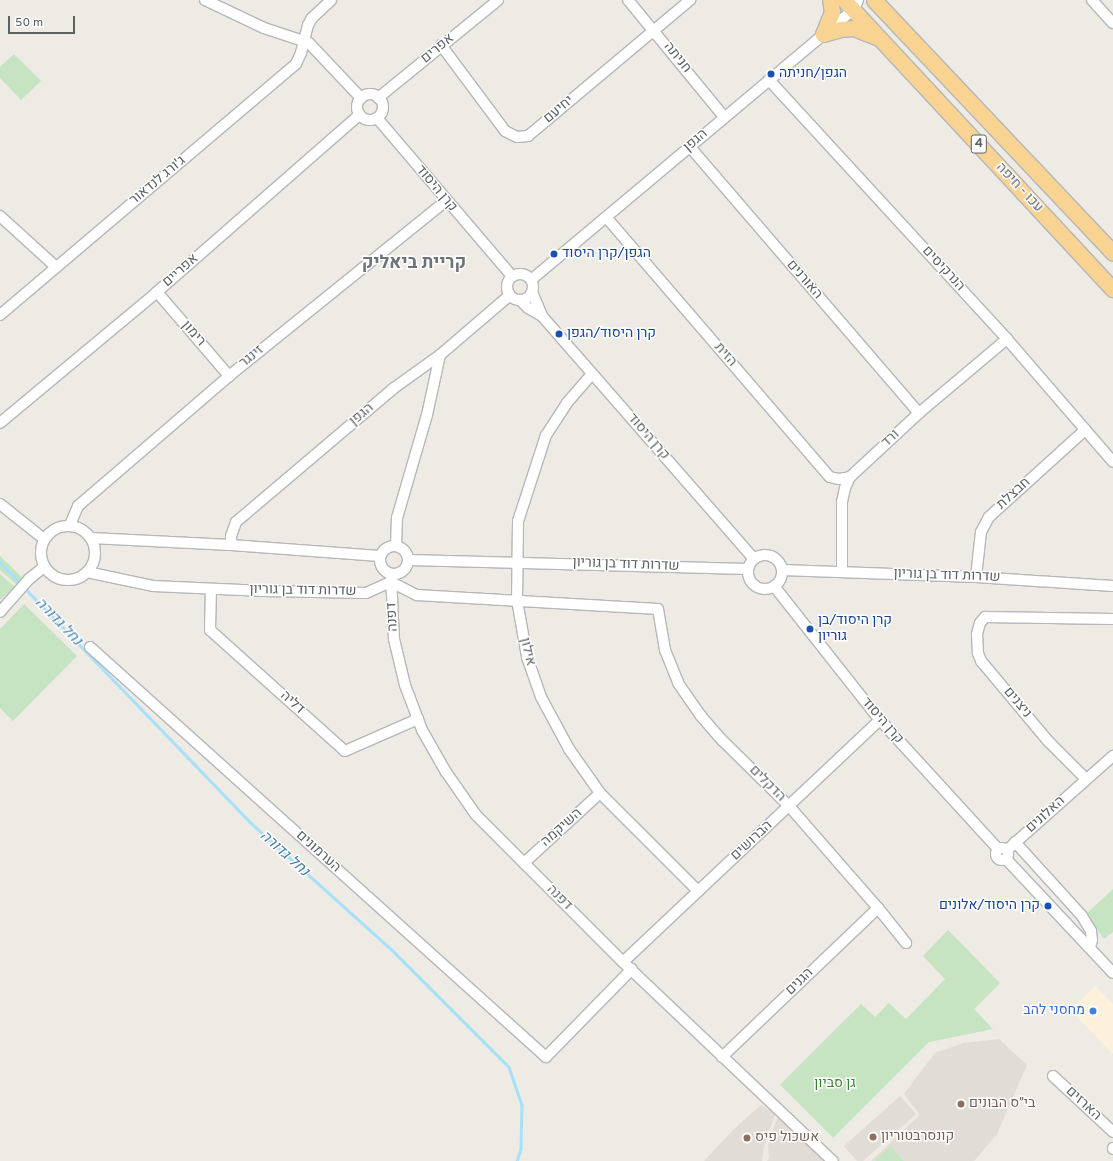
<!DOCTYPE html>
<meta charset="utf-8">
<style>
body{margin:0}
#map{position:relative;width:1113px;height:1161px;overflow:hidden;background:#eeebe4;font-family:Overpass,Heebo,sans-serif}
div>[style]{position:absolute}
.commercial>*{inset:0;background:#fcf1db}
.education>*{inset:0;background:#e1dcd5}
.green>*{inset:0;background:#c6e4c2}
.stream>*{height:2.5px;margin:-1.25px;padding:0 1.25px;transform-origin:1.25px;border-radius:1.25px;background:#a7e0fb}
.roads{filter:drop-shadow(1px 0 #b5b7bb) drop-shadow(-1px 0 #b5b7bb) drop-shadow(0 1px #b5b7bb) drop-shadow(0 -1px #b5b7bb)}
.minor>*{height:10px;margin:-5px;padding:0 5px;transform-origin:5px;border-radius:5px;background:#fff}
.minor>.ring{margin:-5px;padding:0;box-sizing:content-box;background:none;border:10px solid #fff;border-radius:50%}
.highway>*{height:15px;margin:-7.5px;padding:0 7.5px;transform-origin:7.5px;border-radius:7.5px;background:#f8d391}
.dots>*{width:11px;height:11px;translate:-50% -50%;box-sizing:border-box;border:2px solid #fff;border-radius:50%}
span{translate:-50% -50%;white-space:nowrap;text-align:center;line-height:1.15;-webkit-text-stroke:3px #fff;paint-order:stroke}
.shield-label span{padding:1px 3px;background:#fff;border:1px solid;border-radius:3px;-webkit-text-stroke-width:0}
.shield-label{font-size:13px;color:#5c6164;font-weight:700}
.street-label{font-size:14px;color:#5c6164}
.transit-label{font-size:14px;color:#164399}
.left{translate:0 -50%;text-align:left}
.right{translate:-100% -50%;text-align:right}
.shop-label{font-size:14px;color:#366cbe}
.park-label{font-size:14px;color:#3c8038}
.education-label{font-size:14px;color:#785e54}
.water-label{font-size:15px;color:#427ca4;font-style:italic}
.district-label{font-size:18px;color:#6d7376;font-weight:700}
.scale{position:absolute;left:8px;top:16px;width:67px;height:18px;box-sizing:border-box;border:2px solid #5c6164;border-top:0;padding-left:5px;font-size:12px;line-height:14px;white-space:nowrap;color:#5c6164;-webkit-text-stroke:3px #fff;paint-order:stroke}
</style>
<div id="map">
<div class="commercial">
<i style="clip-path:polygon(1095px 986px,1113px 1004px,1113px 1054px,1070px 1010px)"></i>
</div>
<div class="education">
<i style="clip-path:polygon(999px 1039px,1027px 1065px,997px 1134px,974px 1161px,871px 1161px,920px 1115px,904px 1094px,935px 1053px,964px 1043px)"></i>
<i style="clip-path:polygon(900px 1096px,916px 1114px,863px 1161px,857px 1161px,844px 1146px)"></i>
<i style="clip-path:polygon(761px 1105px,775px 1114px,764px 1146px,762px 1161px,704px 1161px,734px 1129px)"></i>
<i style="clip-path:polygon(778px 1116px,816px 1153px,824px 1161px,767px 1161px,769px 1158px,768px 1144px)"></i>
</div>
<div class="green">
<i style="clip-path:polygon(14px 54px,41px 81px,21px 100px,0 78px,0 67px)"></i>
<i style="clip-path:polygon(0 556px,22px 577px,16px 584px,0 570px)"></i>
<i style="clip-path:polygon(0 574px,15px 587px,0 600px)"></i>
<i style="clip-path:polygon(24px 604px,77px 656px,13px 721px,0 708px,0 629px)"></i>
<i style="clip-path:polygon(1113px 889px,1113px 932px,1104px 939px,1085px 915px)"></i>
<i style="clip-path:polygon(948px 930px,1000px 983px,974px 1009px,993px 1029px,929px 1042px,833px 1138px,780px 1085px,861px 1004px,875px 1017px,889px 1003px,906px 1019px,945px 979px,923px 956px)"></i>
<i style="clip-path:polygon(890px 1146px,904px 1161px,875px 1161px)"></i>
</div>
<div class="stream">
<i style="left:0;top:562px;width:30px;rotate:46deg"></i>
<i style="left:24px;top:587px;width:326px;rotate:46.1deg"></i>
<i style="left:250px;top:822px;width:191px;rotate:42deg"></i>
<i style="left:392px;top:950px;width:165px;rotate:45deg"></i>
<i style="left:509px;top:1067px;width:40px;rotate:71.1deg"></i>
<i style="left:522px;top:1105px;width:44px;rotate:91.3deg"></i>
<i style="left:521px;top:1149px;width:13px;rotate:108deg"></i>
</div>
<div class="roads">
<div class="minor">
<i style="left:205px;top:0;width:65px;rotate:25.4deg"></i>
<i style="left:264px;top:28px;width:47px;rotate:18.4deg"></i>
<i style="left:309px;top:43px;width:76px;rotate:46.6deg"></i>
<i style="left:628px;top:0;width:151px;rotate:50.6deg"></i>
<i style="left:1092px;top:0;width:31px;rotate:48deg"></i>
<i style="left:441px;top:45px;width:107px;rotate:53.3deg"></i>
<i style="left:505px;top:131px;width:13px;rotate:27deg"></i>
<i style="left:517px;top:137px;width:11px;rotate:-5deg"></i>
<i style="left:528px;top:136px;width:212px;rotate:-40deg"></i>
<i style="left:769px;top:80px;width:352px;rotate:47.4deg"></i>
<i style="left:1007px;top:339px;width:162px;rotate:49.2deg"></i>
<i class="ring" style="left:357px;top:94px;width:16px;height:16px"></i>
<i style="left:378px;top:98px;width:155px;rotate:-39.2deg"></i>
<i style="left:377px;top:118px;width:208px;rotate:49.5deg"></i>
<i style="left:690px;top:147px;width:351px;rotate:49.3deg"></i>
<i style="left:0;top:216px;width:76px;rotate:42.3deg"></i>
<i style="left:606px;top:217px;width:343px;rotate:49.3deg"></i>
<i style="left:830px;top:477px;width:9px;rotate:13deg"></i>
<i style="left:839px;top:479px;width:11px;rotate:-10deg"></i>
<i class="ring" style="left:507px;top:274px;width:16px;height:16px"></i>
<i style="left:531px;top:280px;width:422px;rotate:-40deg"></i>
<i style="left:854px;top:9px;width:10px;rotate:-66deg"></i>
<i style="left:157px;top:292px;width:111px;rotate:49.4deg"></i>
<i style="left:532px;top:292px;width:26px;rotate:67deg"></i>
<i style="left:542px;top:316px;width:322px;rotate:48.9deg"></i>
<i style="left:520px;top:300px;width:11px;rotate:45deg"></i>
<i style="left:528px;top:308px;width:16px;rotate:30deg"></i>
<i style="left:0;top:315px;width:388px;rotate:-40.3deg"></i>
<i style="left:296px;top:64px;width:12px;rotate:-66deg"></i>
<i style="left:301px;top:53px;width:29px;rotate:-76deg"></i>
<i style="left:308px;top:25px;width:8px;rotate:-60deg"></i>
<i style="left:312px;top:18px;width:26px;rotate:-43deg"></i>
<i style="left:592px;top:374px;width:38px;rotate:131deg"></i>
<i style="left:567px;top:403px;width:38px;rotate:123deg"></i>
<i style="left:546px;top:435px;width:90px;rotate:108deg"></i>
<i style="left:518px;top:521px;width:79px;rotate:90.7deg"></i>
<i style="left:517px;top:600px;width:58px;rotate:80deg"></i>
<i style="left:527px;top:657px;width:42px;rotate:70.7deg"></i>
<i style="left:541px;top:697px;width:59px;rotate:61.7deg"></i>
<i style="left:569px;top:749px;width:54px;rotate:54.8deg"></i>
<i style="left:600px;top:793px;width:139px;rotate:45deg"></i>
<i style="left:0;top:423px;width:204px;rotate:-39.8deg"></i>
<i style="left:157px;top:292px;width:269px;rotate:-41.2deg"></i>
<i style="left:0;top:504px;width:56px;rotate:38.5deg"></i>
<i style="left:70px;top:525px;width:21px;rotate:-67deg"></i>
<i style="left:78px;top:506px;width:199px;rotate:-40.7deg"></i>
<i style="left:229px;top:376px;width:279px;rotate:-38.9deg"></i>
<i class="ring" style="left:41px;top:526px;width:44px;height:44px"></i>
<i style="left:91px;top:538px;width:140px;rotate:2.9deg"></i>
<i style="left:231px;top:545px;width:149px;rotate:4.2deg"></i>
<i style="left:231px;top:545px;width:9px;rotate:-90deg"></i>
<i style="left:231px;top:536px;width:15px;rotate:-70deg"></i>
<i style="left:236px;top:522px;width:207px;rotate:-40.3deg"></i>
<i style="left:394px;top:388px;width:57px;rotate:-35.7deg"></i>
<i style="left:440px;top:355px;width:92px;rotate:-40.6deg"></i>
<i class="ring" style="left:380px;top:546px;width:18px;height:18px"></i>
<i style="left:396px;top:546px;width:28px;rotate:-88deg"></i>
<i style="left:397px;top:518px;width:107px;rotate:-73.8deg"></i>
<i style="left:427px;top:415px;width:61px;rotate:-77.8deg"></i>
<i class="ring" style="left:748px;top:555px;width:24px;height:24px"></i>
<i style="left:408px;top:560px;width:340px;rotate:1.5deg"></i>
<i style="left:782px;top:570px;width:194px;rotate:2.1deg"></i>
<i style="left:976px;top:577px;width:137px;rotate:3.8deg"></i>
<i style="left:87px;top:572px;width:67px;rotate:12deg"></i>
<i style="left:153px;top:586px;width:111px;rotate:2.6deg"></i>
<i style="left:264px;top:591px;width:102px;rotate:1.1deg"></i>
<i style="left:366px;top:593px;width:27px;rotate:-24deg"></i>
<i style="left:842px;top:572px;width:70px;rotate:-90deg"></i>
<i style="left:842px;top:502px;width:14px;rotate:-78deg"></i>
<i style="left:845px;top:488px;width:12px;rotate:-66deg"></i>
<i style="left:850px;top:477px;width:94px;rotate:-42.8deg"></i>
<i style="left:919px;top:413px;width:115px;rotate:-40.1deg"></i>
<i style="left:391px;top:574px;width:65px;rotate:87.4deg"></i>
<i style="left:394px;top:639px;width:47px;rotate:76.6deg"></i>
<i style="left:405px;top:685px;width:48px;rotate:69.3deg"></i>
<i style="left:422px;top:730px;width:48px;rotate:60.3deg"></i>
<i style="left:446px;top:772px;width:52px;rotate:55.1deg"></i>
<i style="left:476px;top:815px;width:208px;rotate:45deg"></i>
<i style="left:623px;top:962px;width:289px;rotate:43.5deg"></i>
<i style="left:976px;top:577px;width:45px;rotate:-83.7deg"></i>
<i style="left:981px;top:532px;width:17px;rotate:-62deg"></i>
<i style="left:989px;top:517px;width:130px;rotate:-42.2deg"></i>
<i style="left:391px;top:582px;width:29px;rotate:27deg"></i>
<i style="left:417px;top:595px;width:241px;rotate:3.3deg"></i>
<i style="left:658px;top:609px;width:42px;rotate:80.3deg"></i>
<i style="left:665px;top:650px;width:35px;rotate:68deg"></i>
<i style="left:678px;top:683px;width:40px;rotate:55.1deg"></i>
<i style="left:701px;top:716px;width:33px;rotate:49deg"></i>
<i style="left:723px;top:741px;width:93px;rotate:44.6deg"></i>
<i style="left:789px;top:806px;width:135px;rotate:48.9deg"></i>
<i style="left:878px;top:908px;width:45px;rotate:51.3deg"></i>
<i style="left:774px;top:586px;width:171px;rotate:51.7deg"></i>
<i style="left:880px;top:720px;width:175px;rotate:47.5deg"></i>
<i style="left:211px;top:589px;width:41px;rotate:91.4deg"></i>
<i style="left:210px;top:630px;width:181px;rotate:41.9deg"></i>
<i style="left:345px;top:751px;width:80px;rotate:-23.7deg"></i>
<i style="left:0;top:612px;width:44px;rotate:-48.7deg"></i>
<i style="left:29px;top:579px;width:19px;rotate:-39deg"></i>
<i style="left:90px;top:647px;width:613px;rotate:41.96deg"></i>
<i style="left:546px;top:1057px;width:123px;rotate:-45.7deg"></i>
<i style="left:1086px;top:779px;width:54px;rotate:-135deg"></i>
<i style="left:1048px;top:741px;width:104px;rotate:-129.9deg"></i>
<i style="left:981px;top:661px;width:9px;rotate:-111deg"></i>
<i style="left:978px;top:653px;width:19px;rotate:-93deg"></i>
<i style="left:977px;top:634px;width:11px;rotate:-75deg"></i>
<i style="left:980px;top:623px;width:8px;rotate:-50deg"></i>
<i style="left:985px;top:617px;width:128px;rotate:0.9deg"></i>
<i style="left:1015px;top:842px;width:100px;rotate:47.8deg"></i>
<i style="left:1082px;top:916px;width:17px;rotate:59deg"></i>
<i style="left:1091px;top:931px;width:9px;rotate:84deg"></i>
<i style="left:1092px;top:940px;width:7px;rotate:106deg"></i>
<i class="ring" style="left:996px;top:848px;width:2px;height:2px"></i>
<i style="left:1007px;top:850px;width:142px;rotate:-41.6deg"></i>
<i style="left:1006px;top:859px;width:156px;rotate:46.8deg"></i>
<i style="left:524px;top:863px;width:103px;rotate:-42.6deg"></i>
<i style="left:623px;top:962px;width:353px;rotate:-43.3deg"></i>
<i style="left:722px;top:1057px;width:216px;rotate:-43.7deg"></i>
<i style="left:1053px;top:1076px;width:82px;rotate:43deg"></i>
<i style="left:1113px;top:1148px;width:1px;rotate:90deg"></i>
</div>
<div class="highway">
<i style="left:844px;top:0;width:395px;rotate:47.1deg"></i>
<i style="left:874px;top:0;width:348px;rotate:46.6deg"></i>
<i style="left:823px;top:34px;width:19px;rotate:-16deg"></i>
<i style="left:841px;top:29px;width:12px;rotate:-5deg"></i>
<i style="left:853px;top:28px;width:25px;rotate:21deg"></i>
<i style="left:823px;top:34px;width:24px;rotate:-68deg"></i>
<i style="left:832px;top:12px;width:12px;rotate:-99deg"></i>
</div>
</div>
<div class="dots">
<i style="left:771px;top:74px;background:#1a4fb4"></i>
<i style="left:554px;top:254px;background:#1a4fb4"></i>
<i style="left:559px;top:334px;background:#1a4fb4"></i>
<i style="left:810px;top:629px;background:#1a4fb4"></i>
<i style="left:1048px;top:906px;background:#1a4fb4"></i>
<i style="left:1093px;top:1011px;background:#3f7fe0"></i>
<i style="left:961px;top:1104px;background:#8d6e63"></i>
<i style="left:873px;top:1137px;background:#8d6e63"></i>
<i style="left:747px;top:1138px;background:#8d6e63"></i>
</div>
<div class="shield-label">
<span style="left:979px;top:144px">4</span>
</div>
<div class="street-label">
<span style="left:438px;top:49px;rotate:-39deg">אפרים</span>
<span style="left:677px;top:58px;rotate:51deg">חניתה</span>
<span style="left:559px;top:110px;rotate:-40deg">יחיעם</span>
<span style="left:696px;top:141px;rotate:-41deg">הגפן</span>
<span style="left:158px;top:181px;rotate:-40deg">ג'ורג לנדאור</span>
<span style="left:1019px;top:188px;rotate:47deg">עכו - חיפה</span>
<span style="left:436px;top:189px;rotate:50deg">קרן היסוד</span>
<span style="left:943px;top:269px;rotate:47deg">הנרקיסים</span>
<span style="left:181px;top:271px;rotate:-41deg">אפריים</span>
<span style="left:804px;top:280px;rotate:49deg">האורנים</span>
<span style="left:193px;top:334px;rotate:49deg">רימון</span>
<span style="left:725px;top:355px;rotate:49deg">הזית</span>
<span style="left:252px;top:357px;rotate:-39deg">זינגר</span>
<span style="left:362px;top:415px;rotate:-40deg">הגפן</span>
<span style="left:648px;top:437px;rotate:49deg">קרן היסוד</span>
<span style="left:891px;top:439px;rotate:-43deg">ורד</span>
<span style="left:1014px;top:494px;rotate:-42deg">חבצלת</span>
<span style="left:626px;top:565px;rotate:2deg">שדרות דוד בן גוריון</span>
<span style="left:947px;top:576px;rotate:2deg">שדרות דוד בן גוריון</span>
<span style="left:303px;top:591px;rotate:1deg">שדרות דוד בן גוריון</span>
<span style="left:393px;top:617px;rotate:-93deg">דפנה</span>
<span style="left:527px;top:652px;rotate:76deg">אילון</span>
<span style="left:292px;top:703px;rotate:42deg">דליה</span>
<span style="left:1017px;top:703px;rotate:50deg">ניצנים</span>
<span style="left:882px;top:721px;rotate:49deg">קרן היסוד</span>
<span style="left:767px;top:784px;rotate:45deg">הדקלים</span>
<span style="left:1046px;top:815px;rotate:-42deg">האלונים</span>
<span style="left:562px;top:828px;rotate:-42deg">השיקמה</span>
<span style="left:752px;top:841px;rotate:-43deg">הברושים</span>
<span style="left:318px;top:852px;rotate:42deg">הערמונים</span>
<span style="left:559px;top:898px;rotate:45deg">דפנה</span>
<span style="left:800px;top:982px;rotate:-44deg">הגנים</span>
<span style="left:1083px;top:1104px;rotate:43deg">הארזים</span>
</div>
<div class="transit-label">
<span class="left" style="left:779px;top:74px">הגפן/חניתה</span>
<span class="left" style="left:562px;top:254px">הגפן/קרן היסוד</span>
<span class="left" style="left:567px;top:334px">קרן היסוד/הגפן</span>
<span class="left" style="left:818px;top:629px">קרן היסוד/בן<br>גוריון</span>
<span class="right" style="left:1040px;top:906px">קרן היסוד/אלונים</span>
</div>
<div class="shop-label">
<span class="right" style="left:1085px;top:1011px">מחסני להב</span>
</div>
<div class="park-label">
<span style="left:835px;top:1084px">גן סביון</span>
</div>
<div class="education-label">
<span class="left" style="left:969px;top:1104px">בי״ס הבונים</span>
<span class="left" style="left:881px;top:1137px">קונסרבטוריון</span>
<span class="left" style="left:755px;top:1138px">אשכול פיס</span>
</div>
<div class="water-label">
<span style="left:58px;top:622px;rotate:46deg">נחל גדורה</span>
<span style="left:284px;top:854px;rotate:42deg">נחל גדורה</span>
</div>
<div class="district-label">
<span style="left:414px;top:264px">קריית ביאליק</span>
</div>
<div class="scale">50 m</div>
</div>
